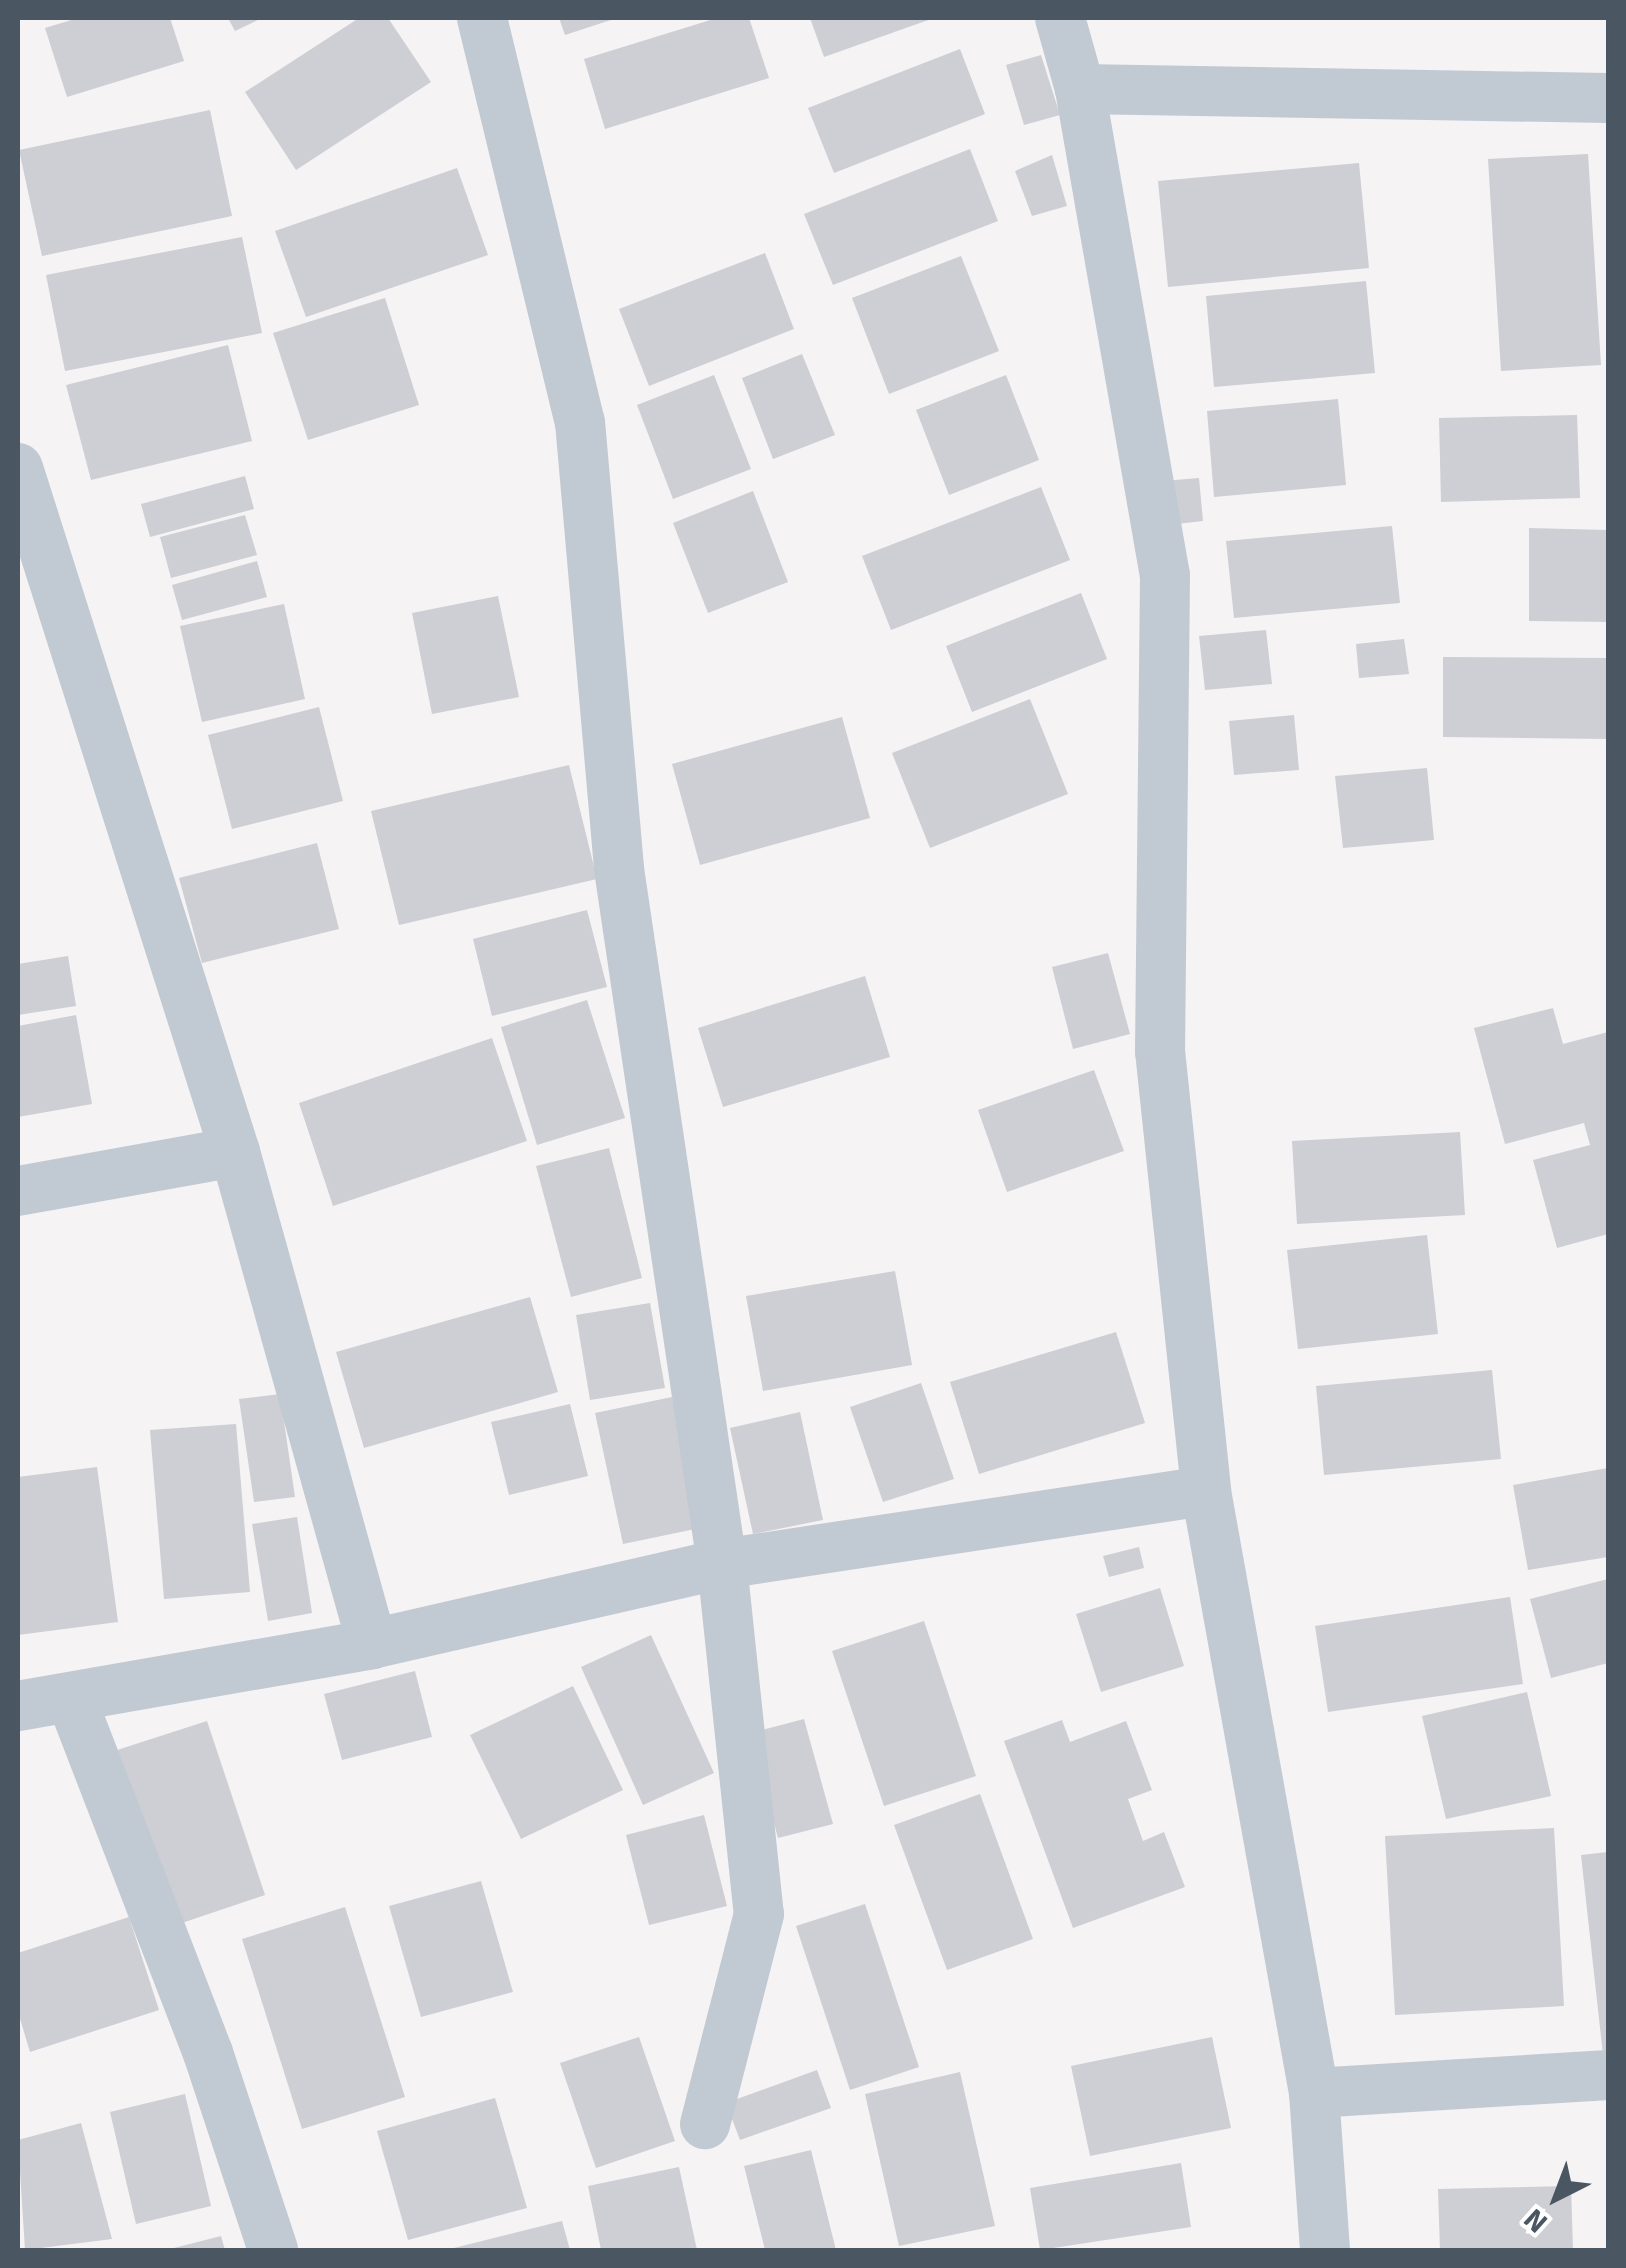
<!DOCTYPE html>
<style>
body{margin:0}
#map{position:relative;width:1626px;height:2268px;overflow:hidden;background:#f5f3f3;font-family:Signika,sans-serif}
div>[style]{position:absolute}
.building>*{inset:0;background:#cdcfd5}
.minor>*{height:50px;margin:-25px;padding:0 25px;transform-origin:25px;border-radius:25px;background:#c1cad2}
span{translate:-50% -50%;white-space:nowrap;text-align:center;line-height:1.15;-webkit-text-stroke:10px #fff;paint-order:stroke}
.frame{position:absolute;inset:0;border:20px solid #4a5661;pointer-events:none}
.north{position:absolute;left:1506px;top:2148px;width:100px;height:100px;-webkit-text-stroke:8px #fff;paint-order:stroke;rotate:222deg;font-size:28px;font-weight:700;line-height:40px;text-align:center;color:#4a5661}
.north::after{content:'';display:block;margin:auto;width:35px;height:45px;background:#4a5661;clip-path:polygon(50% 0,100% 100%,50% 72%,0 100%)}
</style>
<div id="map">
<div class="building">
<i style="clip-path:polygon(78px 18px,170px 18px,184px 61px,67px 97px,45px 28px)"></i>
<i style="clip-path:polygon(228px 18px,262px 18px,235px 31px)"></i>
<i style="clip-path:polygon(359px 18px,388px 18px,431px 82px,296px 170px,245px 92px)"></i>
<i style="clip-path:polygon(559px 18px,617px 18px,565px 35px)"></i>
<i style="clip-path:polygon(717px 18px,749px 18px,769px 78px,605px 129px,584px 59px)"></i>
<i style="clip-path:polygon(810px 18px,934px 18px,824px 57px)"></i>
<i style="clip-path:polygon(960px 49px,985px 114px,834px 173px,808px 108px)"></i>
<i style="clip-path:polygon(1041px 55px,1060px 115px,1024px 125px,1006px 65px)"></i>
<i style="clip-path:polygon(210px 110px,232px 216px,42px 256px,19px 150px)"></i>
<i style="clip-path:polygon(970px 149px,998px 221px,833px 285px,804px 214px)"></i>
<i style="clip-path:polygon(1588px 154px,1601px 365px,1501px 371px,1488px 159px)"></i>
<i style="clip-path:polygon(1052px 155px,1067px 206px,1032px 216px,1015px 171px)"></i>
<i style="clip-path:polygon(1359px 163px,1369px 268px,1168px 287px,1158px 181px)"></i>
<i style="clip-path:polygon(457px 168px,488px 255px,306px 317px,275px 231px)"></i>
<i style="clip-path:polygon(242px 237px,262px 333px,65px 371px,46px 275px)"></i>
<i style="clip-path:polygon(765px 253px,794px 329px,649px 386px,619px 309px)"></i>
<i style="clip-path:polygon(961px 256px,999px 351px,889px 394px,852px 298px)"></i>
<i style="clip-path:polygon(1366px 281px,1375px 373px,1214px 387px,1206px 296px)"></i>
<i style="clip-path:polygon(385px 298px,419px 405px,308px 440px,273px 333px)"></i>
<i style="clip-path:polygon(228px 345px,252px 441px,91px 480px,66px 385px)"></i>
<i style="clip-path:polygon(802px 354px,835px 435px,773px 459px,742px 378px)"></i>
<i style="clip-path:polygon(714px 375px,751px 469px,673px 499px,637px 405px)"></i>
<i style="clip-path:polygon(1006px 375px,1039px 460px,949px 495px,916px 410px)"></i>
<i style="clip-path:polygon(1338px 399px,1346px 485px,1214px 497px,1207px 411px)"></i>
<i style="clip-path:polygon(1577px 415px,1580px 498px,1441px 502px,1439px 418px)"></i>
<i style="clip-path:polygon(245px 476px,254px 509px,150px 537px,141px 504px)"></i>
<i style="clip-path:polygon(1199px 478px,1203px 521px,1168px 525px,1163px 481px)"></i>
<i style="clip-path:polygon(1041px 487px,1070px 560px,891px 630px,862px 556px)"></i>
<i style="clip-path:polygon(753px 491px,788px 582px,708px 613px,673px 523px)"></i>
<i style="clip-path:polygon(245px 515px,257px 555px,171px 578px,160px 537px)"></i>
<i style="clip-path:polygon(1392px 526px,1400px 603px,1234px 618px,1226px 541px)"></i>
<i style="clip-path:polygon(1529px 528px,1608px 530px,1608px 622px,1529px 621px)"></i>
<i style="clip-path:polygon(257px 561px,267px 597px,182px 620px,172px 585px)"></i>
<i style="clip-path:polygon(1081px 593px,1107px 659px,972px 712px,946px 646px)"></i>
<i style="clip-path:polygon(498px 596px,519px 697px,432px 714px,412px 613px)"></i>
<i style="clip-path:polygon(284px 604px,305px 699px,202px 722px,180px 626px)"></i>
<i style="clip-path:polygon(1266px 630px,1272px 684px,1205px 690px,1199px 636px)"></i>
<i style="clip-path:polygon(1404px 639px,1409px 674px,1359px 678px,1356px 644px)"></i>
<i style="clip-path:polygon(1443px 657px,1608px 658px,1608px 739px,1443px 737px)"></i>
<i style="clip-path:polygon(1030px 699px,1068px 794px,930px 848px,892px 753px)"></i>
<i style="clip-path:polygon(319px 707px,343px 801px,232px 829px,208px 735px)"></i>
<i style="clip-path:polygon(1294px 715px,1299px 770px,1234px 775px,1229px 721px)"></i>
<i style="clip-path:polygon(842px 717px,870px 818px,700px 865px,672px 764px)"></i>
<i style="clip-path:polygon(569px 765px,597px 879px,399px 925px,371px 811px)"></i>
<i style="clip-path:polygon(1427px 768px,1434px 840px,1343px 848px,1335px 776px)"></i>
<i style="clip-path:polygon(317px 843px,339px 929px,202px 963px,179px 878px)"></i>
<i style="clip-path:polygon(587px 910px,607px 987px,492px 1016px,473px 939px)"></i>
<i style="clip-path:polygon(1108px 953px,1130px 1034px,1073px 1049px,1052px 967px)"></i>
<i style="clip-path:polygon(68px 956px,76px 1006px,18px 1015px,18px 964px)"></i>
<i style="clip-path:polygon(865px 976px,890px 1057px,723px 1107px,698px 1028px)"></i>
<i style="clip-path:polygon(587px 1000px,625px 1118px,537px 1145px,501px 1027px)"></i>
<i style="clip-path:polygon(1553px 1008px,1563px 1044px,1608px 1032px,1608px 1234px,1557px 1248px,1533px 1160px,1590px 1145px,1584px 1123px,1505px 1144px,1474px 1028px)"></i>
<i style="clip-path:polygon(76px 1015px,92px 1104px,18px 1117px,18px 1026px)"></i>
<i style="clip-path:polygon(492px 1038px,527px 1141px,333px 1206px,299px 1103px)"></i>
<i style="clip-path:polygon(1094px 1070px,1124px 1151px,1007px 1192px,978px 1110px)"></i>
<i style="clip-path:polygon(1460px 1132px,1465px 1215px,1297px 1224px,1292px 1141px)"></i>
<i style="clip-path:polygon(609px 1148px,642px 1278px,571px 1297px,536px 1166px)"></i>
<i style="clip-path:polygon(1427px 1235px,1438px 1334px,1298px 1349px,1287px 1250px)"></i>
<i style="clip-path:polygon(895px 1271px,912px 1365px,763px 1391px,746px 1296px)"></i>
<i style="clip-path:polygon(530px 1297px,558px 1392px,364px 1448px,336px 1352px)"></i>
<i style="clip-path:polygon(650px 1303px,665px 1388px,590px 1400px,576px 1315px)"></i>
<i style="clip-path:polygon(1116px 1332px,1145px 1423px,979px 1474px,950px 1382px)"></i>
<i style="clip-path:polygon(1492px 1370px,1501px 1459px,1324px 1475px,1316px 1386px)"></i>
<i style="clip-path:polygon(921px 1383px,954px 1479px,883px 1502px,850px 1407px)"></i>
<i style="clip-path:polygon(280px 1394px,295px 1497px,254px 1502px,239px 1399px)"></i>
<i style="clip-path:polygon(672px 1397px,700px 1528px,623px 1544px,595px 1413px)"></i>
<i style="clip-path:polygon(570px 1404px,588px 1476px,509px 1495px,491px 1422px)"></i>
<i style="clip-path:polygon(800px 1412px,823px 1520px,753px 1534px,730px 1428px)"></i>
<i style="clip-path:polygon(236px 1424px,250px 1592px,164px 1599px,150px 1430px)"></i>
<i style="clip-path:polygon(97px 1467px,118px 1622px,18px 1635px,18px 1477px)"></i>
<i style="clip-path:polygon(1608px 1468px,1608px 1557px,1528px 1570px,1513px 1485px)"></i>
<i style="clip-path:polygon(297px 1517px,312px 1613px,268px 1621px,252px 1524px)"></i>
<i style="clip-path:polygon(1139px 1547px,1144px 1568px,1109px 1577px,1103px 1556px)"></i>
<i style="clip-path:polygon(1608px 1579px,1608px 1663px,1551px 1678px,1530px 1599px)"></i>
<i style="clip-path:polygon(1160px 1588px,1184px 1666px,1101px 1692px,1076px 1614px)"></i>
<i style="clip-path:polygon(1510px 1597px,1523px 1684px,1328px 1712px,1315px 1626px)"></i>
<i style="clip-path:polygon(924px 1621px,976px 1776px,884px 1806px,832px 1651px)"></i>
<i style="clip-path:polygon(651px 1635px,714px 1773px,643px 1805px,581px 1667px)"></i>
<i style="clip-path:polygon(415px 1671px,432px 1737px,342px 1760px,324px 1694px)"></i>
<i style="clip-path:polygon(573px 1686px,623px 1790px,521px 1839px,470px 1735px)"></i>
<i style="clip-path:polygon(1527px 1692px,1551px 1796px,1446px 1819px,1422px 1716px)"></i>
<i style="clip-path:polygon(804px 1719px,833px 1824px,778px 1838px,750px 1733px)"></i>
<i style="clip-path:polygon(1062px 1720px,1070px 1742px,1126px 1721px,1152px 1790px,1128px 1799px,1143px 1841px,1164px 1832px,1185px 1887px,1073px 1928px,1004px 1741px)"></i>
<i style="clip-path:polygon(207px 1721px,265px 1895px,170px 1927px,111px 1752px)"></i>
<i style="clip-path:polygon(980px 1794px,1033px 1939px,947px 1970px,894px 1825px)"></i>
<i style="clip-path:polygon(704px 1815px,727px 1906px,649px 1925px,626px 1835px)"></i>
<i style="clip-path:polygon(1554px 1828px,1564px 2006px,1395px 2015px,1385px 1836px)"></i>
<i style="clip-path:polygon(1608px 1852px,1608px 2055px,1603px 2055px,1581px 1855px)"></i>
<i style="clip-path:polygon(481px 1881px,513px 1992px,421px 2017px,389px 1906px)"></i>
<i style="clip-path:polygon(865px 1904px,919px 2067px,850px 2090px,796px 1926px)"></i>
<i style="clip-path:polygon(345px 1907px,405px 2097px,302px 2129px,242px 1939px)"></i>
<i style="clip-path:polygon(129px 1917px,159px 2010px,30px 2052px,18px 2012px,18px 1953px)"></i>
<i style="clip-path:polygon(639px 2037px,675px 2141px,596px 2168px,560px 2063px)"></i>
<i style="clip-path:polygon(1212px 2037px,1231px 2128px,1090px 2156px,1071px 2066px)"></i>
<i style="clip-path:polygon(817px 2070px,831px 2108px,740px 2140px,726px 2103px)"></i>
<i style="clip-path:polygon(960px 2072px,995px 2226px,899px 2246px,865px 2094px)"></i>
<i style="clip-path:polygon(185px 2094px,211px 2206px,136px 2224px,110px 2112px)"></i>
<i style="clip-path:polygon(495px 2098px,527px 2208px,408px 2240px,377px 2131px)"></i>
<i style="clip-path:polygon(81px 2123px,112px 2239px,25px 2250px,18px 2140px)"></i>
<i style="clip-path:polygon(811px 2150px,836px 2250px,765px 2250px,744px 2166px)"></i>
<i style="clip-path:polygon(1181px 2163px,1191px 2227px,1040px 2250px,1030px 2188px)"></i>
<i style="clip-path:polygon(679px 2167px,697px 2250px,601px 2250px,588px 2186px)"></i>
<i style="clip-path:polygon(1571px 2186px,1573px 2250px,1440px 2250px,1438px 2189px)"></i>
<i style="clip-path:polygon(562px 2221px,570px 2250px,450px 2250px,450px 2249px)"></i>
<i style="clip-path:polygon(221px 2236px,225px 2250px,170px 2250px,170px 2249px)"></i>
</div>
<div class="minor">
<i style="left:482px;top:18px;width:416px;rotate:76.4deg"></i>
<i style="left:580px;top:422px;width:449px;rotate:85deg"></i>
<i style="left:619px;top:869px;width:703px;rotate:81.57deg"></i>
<i style="left:722px;top:1564px;width:352px;rotate:84deg"></i>
<i style="left:759px;top:1914px;width:217px;rotate:104.4deg"></i>
<i style="left:1060px;top:18px;width:74px;rotate:74.3deg"></i>
<i style="left:1080px;top:89px;width:493px;rotate:80.1deg"></i>
<i style="left:1165px;top:575px;width:476px;rotate:90.6deg"></i>
<i style="left:1160px;top:1051px;width:442px;rotate:84deg"></i>
<i style="left:1206px;top:1491px;width:612px;rotate:79.83deg"></i>
<i style="left:1314px;top:2093px;width:157px;rotate:86deg"></i>
<i style="left:1080px;top:89px;width:528px;rotate:0.98deg"></i>
<i style="left:18px;top:468px;width:718px;rotate:72.4deg"></i>
<i style="left:235px;top:1152px;width:511px;rotate:74.44deg"></i>
<i style="left:18px;top:1191px;width:220px;rotate:-10.2deg"></i>
<i style="left:71px;top:1698px;width:381px;rotate:68.9deg"></i>
<i style="left:208px;top:2053px;width:207px;rotate:71.7deg"></i>
<i style="left:18px;top:1706px;width:359px;rotate:-9.9deg"></i>
<i style="left:372px;top:1644px;width:359px;rotate:-12.9deg"></i>
<i style="left:722px;top:1564px;width:489px;rotate:-8.6deg"></i>
<i style="left:1314px;top:2093px;width:295px;rotate:-3.5deg"></i>
</div>
<div class="frame"></div>
<div class="north">N</div>
</div>
